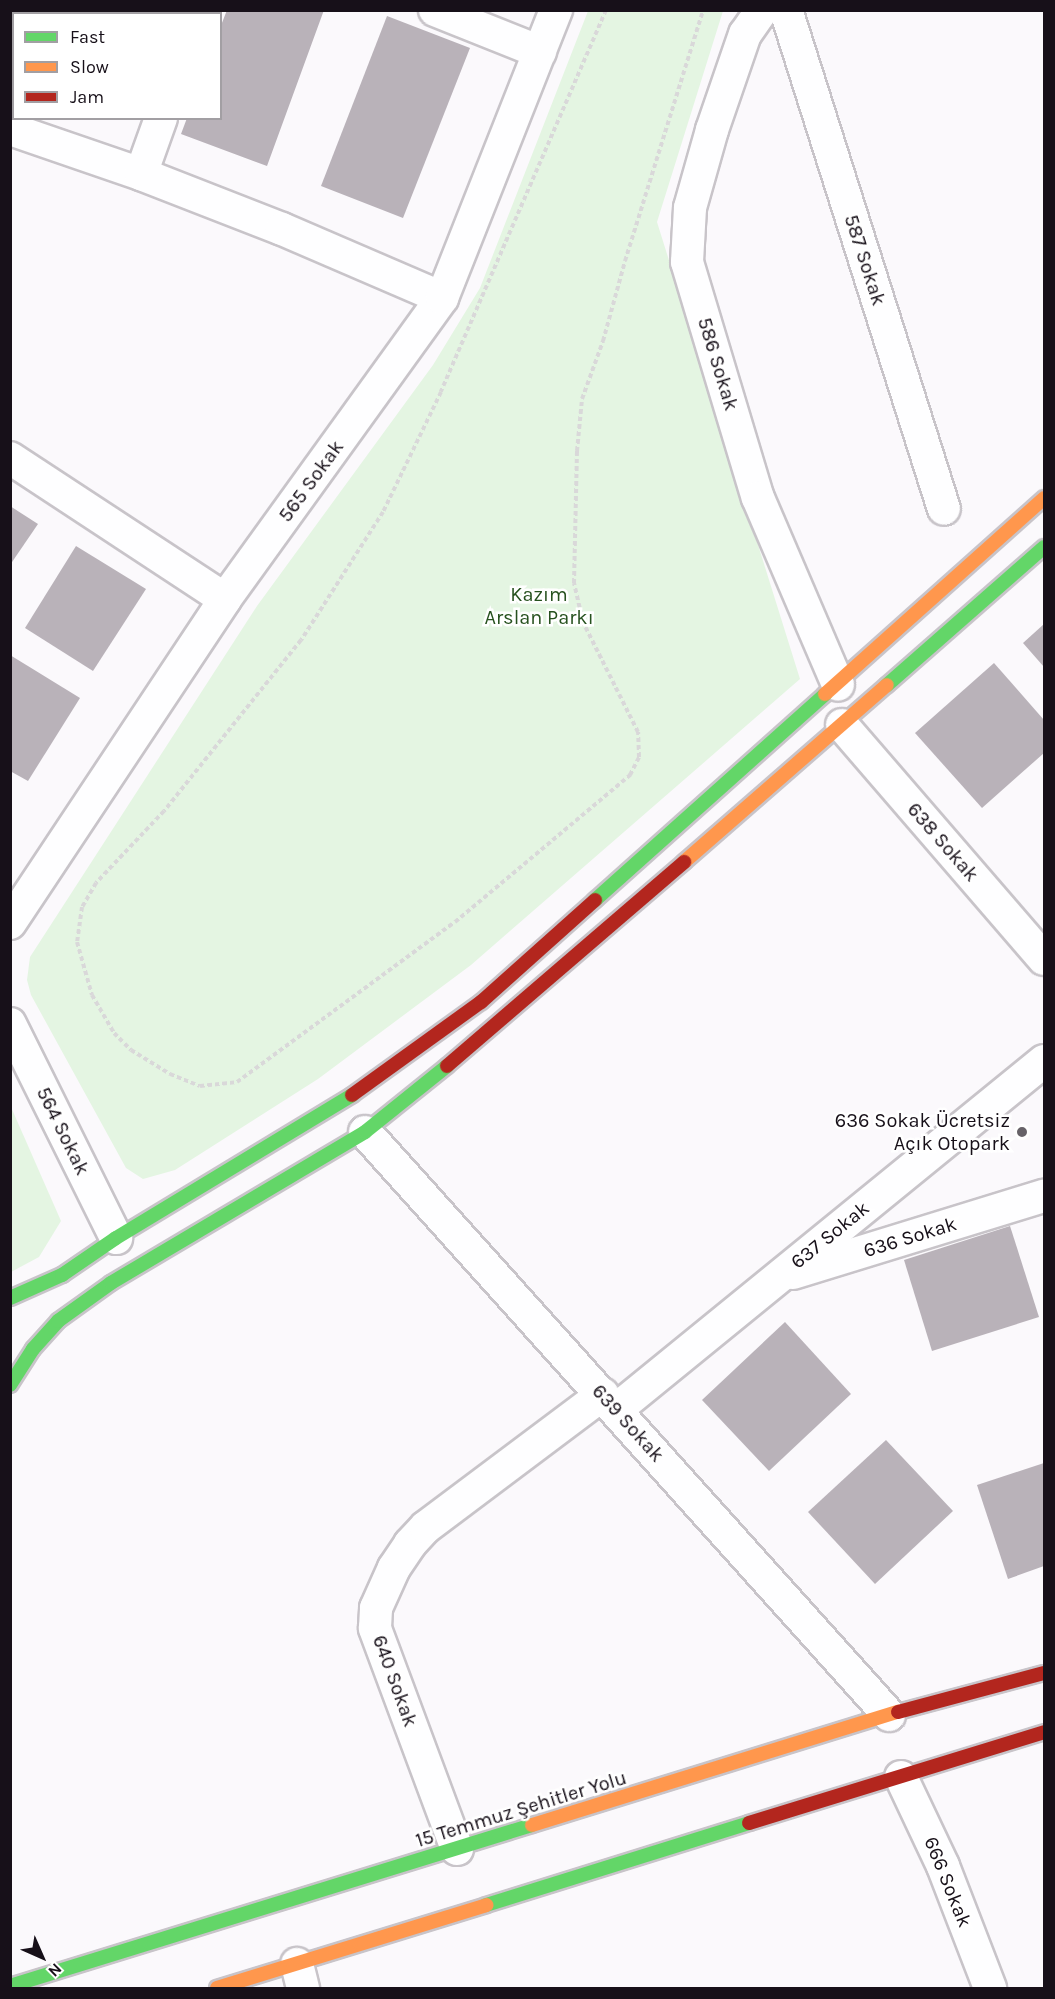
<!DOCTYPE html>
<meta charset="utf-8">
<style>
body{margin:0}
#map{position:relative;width:1055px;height:1999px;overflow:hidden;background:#fbf9fc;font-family:Karla,sans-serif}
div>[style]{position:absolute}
.green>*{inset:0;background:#e4f5e2}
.building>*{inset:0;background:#b9b2b9}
.path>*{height:4px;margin-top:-2px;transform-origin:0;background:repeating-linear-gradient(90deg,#d9d8d9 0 4.5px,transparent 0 7.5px)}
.roads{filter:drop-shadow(2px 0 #c8c4c9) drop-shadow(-2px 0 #c8c4c9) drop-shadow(0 2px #c8c4c9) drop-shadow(0 -2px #c8c4c9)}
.street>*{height:32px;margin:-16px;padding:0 16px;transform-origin:16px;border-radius:16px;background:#fefeff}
.fast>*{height:14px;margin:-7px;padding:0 7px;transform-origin:7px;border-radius:7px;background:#63d668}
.slow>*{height:14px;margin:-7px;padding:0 7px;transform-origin:7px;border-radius:7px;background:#ff974d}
.jam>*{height:14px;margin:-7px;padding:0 7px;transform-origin:7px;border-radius:7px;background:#b3261e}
.dots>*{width:16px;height:16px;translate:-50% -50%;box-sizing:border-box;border:3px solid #fff;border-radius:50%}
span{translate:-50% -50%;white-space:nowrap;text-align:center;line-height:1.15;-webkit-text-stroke:5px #fff;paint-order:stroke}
.street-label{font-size:20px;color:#171019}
.park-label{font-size:20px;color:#26511e}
.poi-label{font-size:20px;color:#171019}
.right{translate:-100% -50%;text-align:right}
.frame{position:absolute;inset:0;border:12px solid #171019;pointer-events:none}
.legend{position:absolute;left:12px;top:12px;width:210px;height:108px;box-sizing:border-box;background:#fff;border:2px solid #a29fa3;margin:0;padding:8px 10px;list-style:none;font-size:18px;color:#171019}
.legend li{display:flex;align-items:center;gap:12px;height:30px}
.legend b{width:30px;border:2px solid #a29fa3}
.north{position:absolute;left:12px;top:1927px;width:60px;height:60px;-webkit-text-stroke:4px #fff;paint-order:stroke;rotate:135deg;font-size:16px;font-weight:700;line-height:24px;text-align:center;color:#171019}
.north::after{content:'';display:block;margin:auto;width:21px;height:27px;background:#171019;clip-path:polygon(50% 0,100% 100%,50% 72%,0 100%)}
</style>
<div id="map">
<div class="green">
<i style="clip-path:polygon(588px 11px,723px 11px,657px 222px,800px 679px,471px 965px,318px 1079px,175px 1170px,143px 1179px,126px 1168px,31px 995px,27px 980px,30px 957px,257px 606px,433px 365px,480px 288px)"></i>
<i style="clip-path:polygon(11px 1107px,61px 1221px,39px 1257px,11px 1272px)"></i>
</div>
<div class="building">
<i style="clip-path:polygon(227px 10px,324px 10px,267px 166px,181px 134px,187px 118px,220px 118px,220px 28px)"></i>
<i style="clip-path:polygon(387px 16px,470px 48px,403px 218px,321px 186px)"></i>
<i style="clip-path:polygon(10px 506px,38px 524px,10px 565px)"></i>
<i style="clip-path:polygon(76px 546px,146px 589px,93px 671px,25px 628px)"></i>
<i style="clip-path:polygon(1044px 624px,1044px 667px,1023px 643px)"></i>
<i style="clip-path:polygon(10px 655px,80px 698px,28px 781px,10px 771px)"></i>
<i style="clip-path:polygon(994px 663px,1044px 720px,1044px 753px,982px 808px,915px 733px)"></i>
<i style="clip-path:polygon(1010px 1226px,1039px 1317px,932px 1351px,904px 1260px)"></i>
<i style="clip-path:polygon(785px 1322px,851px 1394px,769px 1471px,702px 1400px)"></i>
<i style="clip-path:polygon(886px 1440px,953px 1511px,875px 1584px,808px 1512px)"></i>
<i style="clip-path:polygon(1044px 1463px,1044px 1566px,1008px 1579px,977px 1485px)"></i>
</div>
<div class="path">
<i style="left:606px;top:10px;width:416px;rotate:113.4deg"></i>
<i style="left:441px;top:392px;width:133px;rotate:115.8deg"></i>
<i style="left:383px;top:512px;width:152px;rotate:122.6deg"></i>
<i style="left:301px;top:640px;width:219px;rotate:128.7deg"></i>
<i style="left:164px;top:811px;width:99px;rotate:133.4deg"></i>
<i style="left:96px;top:883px;width:28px;rotate:120deg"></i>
<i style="left:82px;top:907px;width:35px;rotate:98deg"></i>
<i style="left:77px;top:942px;width:55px;rotate:74.2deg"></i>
<i style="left:92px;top:995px;width:44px;rotate:59.9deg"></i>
<i style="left:114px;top:1033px;width:24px;rotate:45deg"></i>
<i style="left:131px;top:1050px;width:46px;rotate:31.6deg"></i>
<i style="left:170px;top:1074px;width:32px;rotate:22deg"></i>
<i style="left:200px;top:1086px;width:37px;rotate:-6deg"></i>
<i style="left:237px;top:1082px;width:270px;rotate:-36.3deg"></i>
<i style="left:455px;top:922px;width:229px;rotate:-40deg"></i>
<i style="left:630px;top:775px;width:20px;rotate:-63deg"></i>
<i style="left:639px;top:757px;width:25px;rotate:-92deg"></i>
<i style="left:638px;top:732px;width:123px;rotate:-116.6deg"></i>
<i style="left:583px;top:622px;width:40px;rotate:-103deg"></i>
<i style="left:574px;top:583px;width:132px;rotate:-88.7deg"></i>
<i style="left:577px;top:451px;width:52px;rotate:-84.5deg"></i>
<i style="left:582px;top:399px;width:62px;rotate:-70.1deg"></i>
<i style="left:603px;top:341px;width:83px;rotate:-74.6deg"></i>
<i style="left:625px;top:261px;width:263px;rotate:-72.7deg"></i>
</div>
<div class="roads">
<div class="street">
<i style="left:435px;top:10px;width:113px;rotate:21.8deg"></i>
<i style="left:762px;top:10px;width:29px;rotate:125deg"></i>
<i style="left:745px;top:34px;width:102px;rotate:109deg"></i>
<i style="left:712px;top:130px;width:81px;rotate:105.8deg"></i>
<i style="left:690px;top:208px;width:54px;rotate:93.2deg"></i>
<i style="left:687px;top:262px;width:246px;rotate:73.3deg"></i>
<i style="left:758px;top:498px;width:203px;rotate:66.8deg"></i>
<i style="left:786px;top:10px;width:523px;rotate:72.43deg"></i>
<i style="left:198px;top:14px;width:4px;rotate:-76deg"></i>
<i style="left:10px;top:129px;width:139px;rotate:19deg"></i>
<i style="left:141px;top:174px;width:151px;rotate:21.3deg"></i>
<i style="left:282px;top:229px;width:174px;rotate:23.3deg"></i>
<i style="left:141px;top:174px;width:59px;rotate:-70.3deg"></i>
<i style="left:10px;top:458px;width:257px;rotate:33.3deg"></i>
<i style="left:842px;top:725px;width:309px;rotate:49.2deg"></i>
<i style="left:10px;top:923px;width:389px;rotate:-56.4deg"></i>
<i style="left:225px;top:599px;width:371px;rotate:-54.2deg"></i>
<i style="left:442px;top:298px;width:310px;rotate:-68.4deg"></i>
<i style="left:10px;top:1024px;width:239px;rotate:63.6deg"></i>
<i style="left:365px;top:1132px;width:784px;rotate:48.05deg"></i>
<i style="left:793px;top:1273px;width:263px;rotate:-17.1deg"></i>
<i style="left:617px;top:1409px;width:551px;rotate:-39.18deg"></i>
<i style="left:901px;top:1777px;width:98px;rotate:64.7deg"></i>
<i style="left:943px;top:1866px;width:131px;rotate:68.9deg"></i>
<i style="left:457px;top:1849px;width:236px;rotate:-110.4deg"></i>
<i style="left:375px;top:1628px;width:20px;rotate:-87deg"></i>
<i style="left:376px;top:1608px;width:44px;rotate:-65.8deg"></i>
<i style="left:394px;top:1568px;width:29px;rotate:-56deg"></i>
<i style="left:410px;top:1544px;width:23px;rotate:-47deg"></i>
<i style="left:426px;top:1527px;width:221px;rotate:-36.9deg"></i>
<i style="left:297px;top:1964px;width:25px;rotate:76deg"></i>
</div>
<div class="fast">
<i style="left:887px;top:685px;width:209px;rotate:-41.3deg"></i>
<i style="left:595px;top:900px;width:309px;rotate:-41.8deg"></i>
<i style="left:10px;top:1298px;width:57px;rotate:-23.9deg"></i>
<i style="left:62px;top:1275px;width:65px;rotate:-34.4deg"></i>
<i style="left:116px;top:1238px;width:276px;rotate:-31.2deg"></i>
<i style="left:10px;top:1385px;width:43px;rotate:-57.4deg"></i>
<i style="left:33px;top:1349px;width:38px;rotate:-48deg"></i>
<i style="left:58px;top:1321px;width:65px;rotate:-35.6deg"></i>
<i style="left:111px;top:1283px;width:295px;rotate:-30.7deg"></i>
<i style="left:365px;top:1132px;width:105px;rotate:-38.8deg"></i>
<i style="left:486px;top:1905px;width:275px;rotate:-17.3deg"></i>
<i style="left:10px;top:1986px;width:546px;rotate:-17.14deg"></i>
</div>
<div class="slow">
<i style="left:825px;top:694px;width:294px;rotate:-41.8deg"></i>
<i style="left:684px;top:862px;width:269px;rotate:-41.1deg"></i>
<i style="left:532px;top:1825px;width:383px;rotate:-17.2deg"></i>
<i style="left:217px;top:1988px;width:282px;rotate:-17.1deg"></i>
</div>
<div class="jam">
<i style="left:447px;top:1066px;width:313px;rotate:-40.7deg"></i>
<i style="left:352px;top:1095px;width:159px;rotate:-35.8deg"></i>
<i style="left:481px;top:1002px;width:153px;rotate:-41.8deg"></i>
<i style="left:898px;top:1712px;width:151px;rotate:-15deg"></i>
<i style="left:749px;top:1823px;width:309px;rotate:-17.1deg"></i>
</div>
</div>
<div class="dots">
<i style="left:1022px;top:1132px;background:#676268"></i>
</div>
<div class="street-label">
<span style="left:865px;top:260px;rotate:72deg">587 Sokak</span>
<span style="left:718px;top:364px;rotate:73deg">586 Sokak</span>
<span style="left:311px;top:481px;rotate:-54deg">565 Sokak</span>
<span style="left:943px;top:842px;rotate:49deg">638 Sokak</span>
<span style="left:63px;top:1131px;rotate:64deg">564 Sokak</span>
<span style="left:830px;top:1235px;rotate:-39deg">637 Sokak</span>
<span style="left:910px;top:1237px;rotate:-17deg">636 Sokak</span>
<span style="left:628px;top:1423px;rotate:48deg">639 Sokak</span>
<span style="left:395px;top:1681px;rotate:70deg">640 Sokak</span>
<span style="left:521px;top:1809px;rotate:-17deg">15 Temmuz Şehitler Yolu</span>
<span style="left:948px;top:1882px;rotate:68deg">666 Sokak</span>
</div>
<div class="park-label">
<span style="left:539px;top:606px">Kazım<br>Arslan Parkı</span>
</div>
<div class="poi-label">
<span class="right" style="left:1010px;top:1132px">636 Sokak Ücretsiz<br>Açık Otopark</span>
</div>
<div class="frame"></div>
<ul class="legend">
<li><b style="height:8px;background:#63d668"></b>Fast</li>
<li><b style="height:8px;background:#ff974d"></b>Slow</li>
<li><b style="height:8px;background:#b3261e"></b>Jam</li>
</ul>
<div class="north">N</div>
</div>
